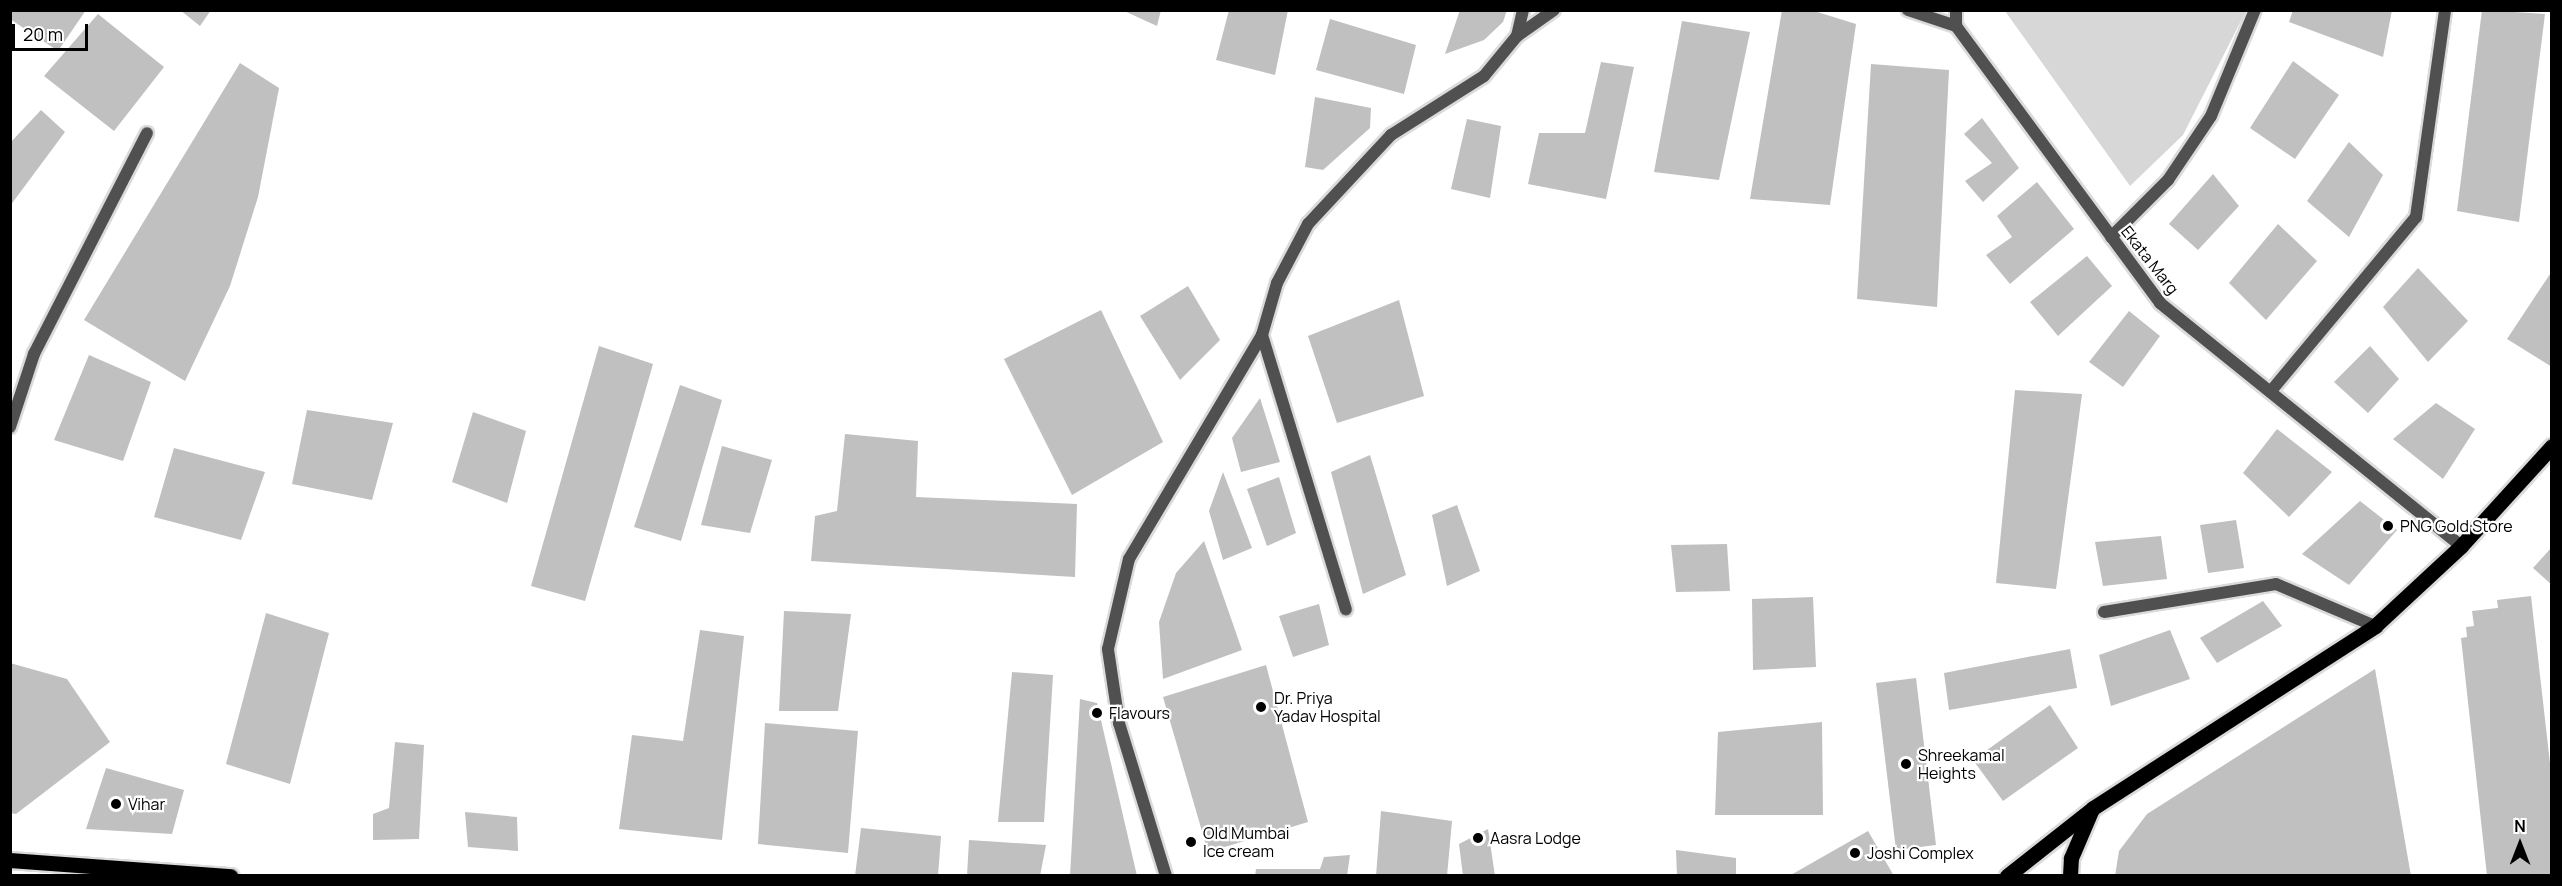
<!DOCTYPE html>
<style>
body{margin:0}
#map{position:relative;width:2562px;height:886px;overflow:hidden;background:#fff;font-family:Manrope,sans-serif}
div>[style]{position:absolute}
.green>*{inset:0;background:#d7d7d7}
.building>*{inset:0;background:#c0c0c0}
.roads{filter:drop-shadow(2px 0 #dbdbdb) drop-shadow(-2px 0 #dbdbdb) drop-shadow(0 2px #dbdbdb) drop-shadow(0 -2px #dbdbdb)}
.street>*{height:12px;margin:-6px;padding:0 6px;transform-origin:6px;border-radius:6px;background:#505050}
.primary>*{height:15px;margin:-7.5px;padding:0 7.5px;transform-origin:7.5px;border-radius:7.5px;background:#000}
.dots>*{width:16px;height:16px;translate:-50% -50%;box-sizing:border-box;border:3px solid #fff;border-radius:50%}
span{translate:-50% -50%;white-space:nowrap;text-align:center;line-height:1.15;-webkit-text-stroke:4.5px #fff;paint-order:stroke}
.street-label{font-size:16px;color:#000}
.poi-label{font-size:16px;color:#000}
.left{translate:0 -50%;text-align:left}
.frame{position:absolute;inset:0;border:12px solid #000;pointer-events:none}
.north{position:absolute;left:2490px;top:814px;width:60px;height:60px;-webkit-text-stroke:4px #fff;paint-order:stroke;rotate:0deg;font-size:16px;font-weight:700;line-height:24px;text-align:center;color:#000}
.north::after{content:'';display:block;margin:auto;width:21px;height:27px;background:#000;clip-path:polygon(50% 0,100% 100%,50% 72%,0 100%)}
.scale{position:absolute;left:12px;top:24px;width:76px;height:27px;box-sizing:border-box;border:3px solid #000;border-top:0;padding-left:8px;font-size:18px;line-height:21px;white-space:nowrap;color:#000;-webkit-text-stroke:4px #fff;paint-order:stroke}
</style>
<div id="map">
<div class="green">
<i style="clip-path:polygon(2005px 11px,2246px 11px,2183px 135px,2130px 186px)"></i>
</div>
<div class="building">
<i style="clip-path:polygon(10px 10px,86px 10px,58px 51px,10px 19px)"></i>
<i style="clip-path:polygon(180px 10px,211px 10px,200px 26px)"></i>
<i style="clip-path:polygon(1122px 10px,1161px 10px,1157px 26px)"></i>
<i style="clip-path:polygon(1229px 10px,1288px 10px,1275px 75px,1216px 60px)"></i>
<i style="clip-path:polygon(1460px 10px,1507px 10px,1503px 22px,1484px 40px,1445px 54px)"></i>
<i style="clip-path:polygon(1782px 10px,1811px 10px,1856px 24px,1830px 205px,1750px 199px)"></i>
<i style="clip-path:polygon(2293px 10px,2392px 10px,2383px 57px,2289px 22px)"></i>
<i style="clip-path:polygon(2482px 10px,2545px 14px,2519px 222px,2457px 211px)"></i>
<i style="clip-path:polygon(98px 14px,164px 67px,114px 131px,44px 76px)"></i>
<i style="clip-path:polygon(1330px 19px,1416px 45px,1404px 94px,1316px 70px)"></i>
<i style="clip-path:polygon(1682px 21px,1750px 32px,1719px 180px,1654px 172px)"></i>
<i style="clip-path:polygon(2293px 61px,2339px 95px,2295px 159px,2250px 128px)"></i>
<i style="clip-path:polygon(1601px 62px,1634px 67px,1606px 199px,1528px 184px,1539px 133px,1585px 133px)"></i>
<i style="clip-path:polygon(240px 63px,279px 88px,258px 197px,230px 286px,185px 381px,84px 320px)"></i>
<i style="clip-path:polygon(1871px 64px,1949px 70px,1937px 307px,1857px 299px)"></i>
<i style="clip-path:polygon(1315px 97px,1371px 108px,1370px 128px,1323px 170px,1305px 167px)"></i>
<i style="clip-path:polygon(41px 110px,65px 132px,10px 206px,10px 143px)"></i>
<i style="clip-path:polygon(1982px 118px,2019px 168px,1983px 202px,1965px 181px,1992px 163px,1964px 134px)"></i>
<i style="clip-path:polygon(1467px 119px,1501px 126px,1490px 198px,1451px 189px)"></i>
<i style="clip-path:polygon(2349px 142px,2383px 175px,2349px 237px,2307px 201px)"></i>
<i style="clip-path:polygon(2213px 174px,2239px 206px,2198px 250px,2169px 224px)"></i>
<i style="clip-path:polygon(2037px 182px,2074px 229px,2010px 284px,1986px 255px,2012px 237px,1997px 216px)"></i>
<i style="clip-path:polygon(2278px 224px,2317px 261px,2266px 320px,2229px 283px)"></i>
<i style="clip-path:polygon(2087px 256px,2112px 286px,2058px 336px,2030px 302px)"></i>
<i style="clip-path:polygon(2418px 268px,2468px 321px,2428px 362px,2383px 307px)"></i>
<i style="clip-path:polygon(2552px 271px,2552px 367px,2507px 339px)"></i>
<i style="clip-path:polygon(1188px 286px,1220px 340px,1180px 380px,1140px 316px)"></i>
<i style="clip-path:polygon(1399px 300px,1424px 396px,1337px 423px,1308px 336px)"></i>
<i style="clip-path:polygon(1101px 310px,1163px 442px,1072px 495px,1004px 359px)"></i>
<i style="clip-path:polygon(2129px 311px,2160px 336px,2123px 387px,2089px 362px)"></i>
<i style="clip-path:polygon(599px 346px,653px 364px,585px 601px,531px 586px)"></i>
<i style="clip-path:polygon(2370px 346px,2399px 379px,2368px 413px,2334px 382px)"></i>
<i style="clip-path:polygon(89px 355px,151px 382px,123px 461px,54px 440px)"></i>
<i style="clip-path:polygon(680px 385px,722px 400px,681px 541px,634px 527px)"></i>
<i style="clip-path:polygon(2015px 390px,2082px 394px,2056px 589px,1996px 583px)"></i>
<i style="clip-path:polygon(1260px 398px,1280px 462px,1241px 472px,1232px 438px)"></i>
<i style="clip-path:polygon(2436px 403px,2475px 429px,2443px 479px,2393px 439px)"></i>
<i style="clip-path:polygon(307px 410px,393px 423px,372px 500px,292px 484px)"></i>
<i style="clip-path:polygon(473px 412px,526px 431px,507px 503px,452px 482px)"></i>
<i style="clip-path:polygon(2277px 429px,2332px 472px,2289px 517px,2243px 473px)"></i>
<i style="clip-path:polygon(845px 434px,918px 441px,916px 497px,1077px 504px,1075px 577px,811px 561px,815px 516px,837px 511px)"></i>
<i style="clip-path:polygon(722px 446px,772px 460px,750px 533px,701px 525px)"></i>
<i style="clip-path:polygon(174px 448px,265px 472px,241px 540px,154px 517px)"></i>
<i style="clip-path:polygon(1370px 455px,1406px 575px,1363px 594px,1331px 472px)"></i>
<i style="clip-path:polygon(1223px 472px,1252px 548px,1223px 560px,1209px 511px)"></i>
<i style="clip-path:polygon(1279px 477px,1296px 533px,1267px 546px,1247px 489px)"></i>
<i style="clip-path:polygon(2360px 501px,2397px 530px,2349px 585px,2302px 554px)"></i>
<i style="clip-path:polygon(1457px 505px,1480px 571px,1447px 586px,1432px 515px)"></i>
<i style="clip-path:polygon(2236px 520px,2244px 568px,2208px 573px,2200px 525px)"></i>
<i style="clip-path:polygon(2161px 536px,2167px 579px,2103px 586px,2095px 542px)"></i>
<i style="clip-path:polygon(1204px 541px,1242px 650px,1163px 679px,1159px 622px,1176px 573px)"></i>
<i style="clip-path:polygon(1727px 544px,1730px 591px,1676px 592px,1671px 545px)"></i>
<i style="clip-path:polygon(2552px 547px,2552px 585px,2533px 568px)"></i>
<i style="clip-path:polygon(2531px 596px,2552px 781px,2552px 876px,2487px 876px,2461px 638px,2467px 637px,2466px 627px,2474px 626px,2472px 611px,2498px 608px,2497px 600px)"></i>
<i style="clip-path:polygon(1813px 597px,1816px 667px,1753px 670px,1752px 599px)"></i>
<i style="clip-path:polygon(2263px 601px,2282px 626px,2217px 663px,2200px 638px)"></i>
<i style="clip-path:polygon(1319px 604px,1329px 645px,1293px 657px,1279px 616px)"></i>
<i style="clip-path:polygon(784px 611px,851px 614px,838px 711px,779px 711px)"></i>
<i style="clip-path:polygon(266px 613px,329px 633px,290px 784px,226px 764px)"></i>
<i style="clip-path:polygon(700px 630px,744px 636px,722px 840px,619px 829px,632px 735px,683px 741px)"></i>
<i style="clip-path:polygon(2170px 630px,2190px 679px,2111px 706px,2099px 655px)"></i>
<i style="clip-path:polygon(2070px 649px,2077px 688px,1949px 710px,1944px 673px)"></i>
<i style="clip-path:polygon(10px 663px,67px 679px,110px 742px,16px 814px,10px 813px)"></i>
<i style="clip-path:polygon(1266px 665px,1308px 822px,1208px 852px,1163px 697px)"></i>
<i style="clip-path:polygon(2375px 669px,2411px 876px,2115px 876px,2119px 851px,2147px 814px)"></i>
<i style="clip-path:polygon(1012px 672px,1053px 675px,1044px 822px,998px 822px)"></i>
<i style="clip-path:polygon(1916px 678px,1936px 845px,1896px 850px,1876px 683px)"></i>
<i style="clip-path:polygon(1080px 699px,1097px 703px,1137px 876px,1070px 876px)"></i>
<i style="clip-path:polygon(2050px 705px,2078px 748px,2003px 801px,1973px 760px)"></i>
<i style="clip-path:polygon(1822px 722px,1823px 815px,1715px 815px,1718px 732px)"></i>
<i style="clip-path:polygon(765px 723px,858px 731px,848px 853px,758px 844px)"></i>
<i style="clip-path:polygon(395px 742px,424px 745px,419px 839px,373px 840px,373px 814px,389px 808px)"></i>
<i style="clip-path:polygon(106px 768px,184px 790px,172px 834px,86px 829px)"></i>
<i style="clip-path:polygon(1381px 811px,1452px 821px,1447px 876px,1376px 876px)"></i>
<i style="clip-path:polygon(465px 812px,517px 817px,518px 851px,468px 847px)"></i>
<i style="clip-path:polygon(861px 828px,941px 836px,938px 876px,855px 876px)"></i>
<i style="clip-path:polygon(1488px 829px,1495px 876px,1463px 876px,1459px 844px)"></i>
<i style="clip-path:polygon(1868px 831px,1894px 876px,1789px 876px)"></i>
<i style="clip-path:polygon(969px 840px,1046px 845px,1040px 876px,967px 876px)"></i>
<i style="clip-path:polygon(1676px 850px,1736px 858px,1736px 876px,1677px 876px)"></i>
<i style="clip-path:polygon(1350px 855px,1347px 876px,1255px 876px,1256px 869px,1320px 869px,1324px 857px)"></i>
</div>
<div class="roads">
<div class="street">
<i style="left:1908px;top:10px;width:51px;rotate:18.4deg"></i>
<i style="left:1956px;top:26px;width:344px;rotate:53.6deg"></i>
<i style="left:2160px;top:303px;width:387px;rotate:38.9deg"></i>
<i style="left:1956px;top:10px;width:16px;rotate:90deg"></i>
<i style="left:1517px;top:36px;width:27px;rotate:-77deg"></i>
<i style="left:2111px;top:237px;width:81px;rotate:-45deg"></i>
<i style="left:2168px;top:180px;width:77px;rotate:-56.1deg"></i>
<i style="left:2211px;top:116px;width:115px;rotate:-67.5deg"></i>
<i style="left:1262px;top:335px;width:287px;rotate:73deg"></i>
<i style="left:2271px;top:391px;width:226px;rotate:-50.2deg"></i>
<i style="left:2416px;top:217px;width:209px;rotate:-82deg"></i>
<i style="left:10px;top:427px;width:77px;rotate:-71.8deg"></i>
<i style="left:34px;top:354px;width:248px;rotate:-62.9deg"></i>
<i style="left:2104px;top:612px;width:174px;rotate:-9.2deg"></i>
<i style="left:2276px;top:584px;width:108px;rotate:23deg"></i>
<i style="left:1166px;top:876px;width:160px;rotate:-107.1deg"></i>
<i style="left:1119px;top:723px;width:75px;rotate:-98.5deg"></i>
<i style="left:1108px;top:649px;width:92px;rotate:-76.9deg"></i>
<i style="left:1129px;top:559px;width:261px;rotate:-59.3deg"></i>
<i style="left:1262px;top:335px;width:54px;rotate:-73.9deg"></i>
<i style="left:1277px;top:283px;width:67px;rotate:-62.3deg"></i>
<i style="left:1308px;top:224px;width:122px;rotate:-47deg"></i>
<i style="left:1391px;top:135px;width:110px;rotate:-32.4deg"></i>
<i style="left:1484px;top:76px;width:52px;rotate:-50.5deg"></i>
<i style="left:1517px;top:36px;width:45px;rotate:-35.1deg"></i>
</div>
<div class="primary">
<i style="left:10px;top:860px;width:221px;rotate:4.2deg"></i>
<i style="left:2007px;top:876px;width:110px;rotate:-38.3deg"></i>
<i style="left:2093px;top:808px;width:336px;rotate:-32.8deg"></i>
<i style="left:2375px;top:626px;width:117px;rotate:-42.9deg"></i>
<i style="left:2461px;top:546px;width:135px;rotate:-47.7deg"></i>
<i style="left:2070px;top:876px;width:18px;rotate:-87deg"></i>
<i style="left:2071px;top:858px;width:51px;rotate:-66.9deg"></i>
</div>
</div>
<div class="dots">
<i style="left:2388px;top:526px;background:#000"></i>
<i style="left:1261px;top:707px;background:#000"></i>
<i style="left:1097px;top:713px;background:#000"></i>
<i style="left:1906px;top:764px;background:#000"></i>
<i style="left:116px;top:804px;background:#000"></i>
<i style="left:1478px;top:838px;background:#000"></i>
<i style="left:1191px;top:842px;background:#000"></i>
<i style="left:1855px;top:853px;background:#000"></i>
</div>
<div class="street-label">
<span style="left:2150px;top:260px;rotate:52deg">Ekata Marg</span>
</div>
<div class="poi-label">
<span class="left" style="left:2400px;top:526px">PNG Gold Store</span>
<span class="left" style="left:1274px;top:707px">Dr. Priya<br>Yadav Hospital</span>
<span class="left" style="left:1109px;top:713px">Flavours</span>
<span class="left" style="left:1918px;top:764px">Shreekamal<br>Heights</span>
<span class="left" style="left:128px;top:804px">Vihar</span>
<span class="left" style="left:1203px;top:842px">Old Mumbai<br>Ice cream</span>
<span class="left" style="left:1490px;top:838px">Aasra Lodge</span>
<span class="left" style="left:1867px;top:853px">Joshi Complex</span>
</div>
<div class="frame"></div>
<div class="north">N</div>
<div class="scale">20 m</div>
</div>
